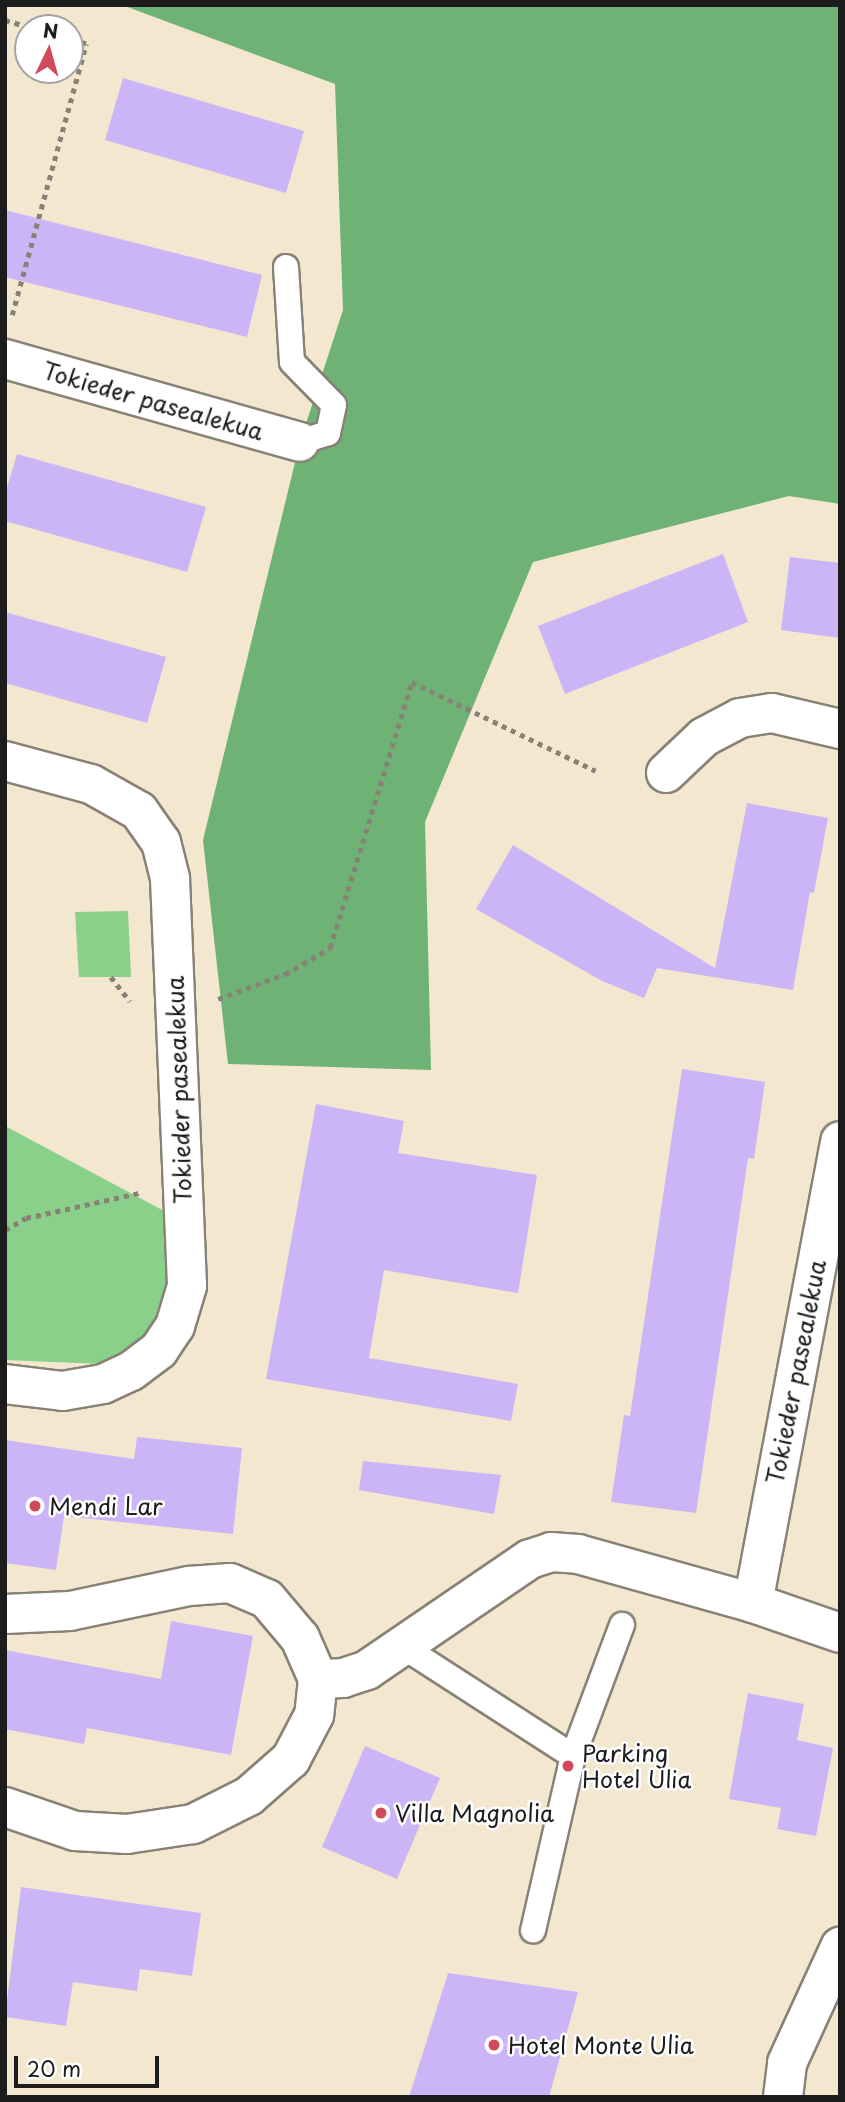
<!DOCTYPE html>
<style>
body{margin:0}
#map{position:relative;width:845px;height:2102px;overflow:hidden;background:#f4e7d0;font-family:"Playpen Sans",sans-serif}
div>[style]{position:absolute}
.green>*{inset:0;background:#89d08a}
.forest>*{inset:0;background:#6eb276}
.building>*{inset:0;background:#cbb5f6}
.path>*{height:4.5px;margin-top:-2.25px;transform-origin:0;background:repeating-linear-gradient(90deg,#888276 0 5px,transparent 0 10px)}
.roads{filter:drop-shadow(2px 0 #888276) drop-shadow(-2px 0 #888276) drop-shadow(0 2px #888276) drop-shadow(0 -2px #888276)}
.lane>*{height:24px;margin:-12px;padding:0 12px;transform-origin:12px;border-radius:12px;background:#fff}
.street>*{height:38px;margin:-19px;padding:0 19px;transform-origin:19px;border-radius:19px;background:#fff}
.dots>*{width:19px;height:19px;translate:-50% -50%;box-sizing:border-box;border:4px solid #fff;border-radius:50%}
span{translate:-50% -50%;white-space:nowrap;text-align:center;line-height:1.15;-webkit-text-stroke:5px #fff;paint-order:stroke}
.street-label{font-size:23px;color:#1c1c1c}
.poi-label{font-size:23px;color:#1c1c1c}
.left{translate:0 -50%;text-align:left}
.frame{position:absolute;inset:0;border:7px solid #1c1c1c;pointer-events:none}
.north{position:absolute;left:14px;top:14px;width:70px;height:70px;box-sizing:border-box;background:#fff;border:2px solid #a4a4a4;border-radius:50%;rotate:5deg;font-size:19px;font-weight:700;line-height:28px;text-align:center;color:#1c1c1c}
.north::after{content:'';display:block;margin:auto;width:24px;height:32px;background:#d1495b;clip-path:polygon(50% 0,100% 100%,50% 72%,0 100%)}
.scale{position:absolute;left:14px;top:2056px;width:145px;height:32px;box-sizing:border-box;border:4px solid #1c1c1c;border-top:0;padding-left:9px;font-size:21px;line-height:24px;white-space:nowrap;color:#1c1c1c;-webkit-text-stroke:5px #fff;paint-order:stroke}
</style>
<div id="map">
<div class="green">
<i style="clip-path:polygon(128px 911px,131px 977px,79px 977px,75px 912px)"></i>
<i style="clip-path:polygon(5px 1126px,166px 1212px,172px 1288px,149px 1340px,102px 1364px,5px 1360px)"></i>
</div>
<div class="forest">
<i style="clip-path:polygon(122px 5px,840px 5px,840px 504px,789px 496px,533px 562px,425px 822px,431px 1070px,228px 1064px,203px 840px,300px 442px,343px 310px,335px 84px)"></i>
</div>
<div class="building">
<i style="clip-path:polygon(123px 78px,304px 131px,286px 193px,105px 140px)"></i>
<i style="clip-path:polygon(5px 210px,262px 275px,247px 337px,5px 277px)"></i>
<i style="clip-path:polygon(17px 454px,206px 507px,187px 572px,5px 521px,5px 494px)"></i>
<i style="clip-path:polygon(723px 554px,748px 622px,565px 694px,538px 626px)"></i>
<i style="clip-path:polygon(790px 557px,840px 563px,840px 638px,781px 630px)"></i>
<i style="clip-path:polygon(5px 612px,166px 657px,147px 723px,5px 683px)"></i>
<i style="clip-path:polygon(747px 803px,828px 818px,814px 893px,810px 892px,793px 990px,657px 968px,644px 998px,602px 981px,476px 909px,513px 845px,715px 968px)"></i>
<i style="clip-path:polygon(682px 1069px,765px 1082px,754px 1159px,748px 1158px,696px 1513px,611px 1502px,624px 1415px,630px 1416px)"></i>
<i style="clip-path:polygon(316px 1104px,404px 1121px,398px 1153px,537px 1175px,518px 1293px,384px 1270px,369px 1358px,518px 1384px,511px 1421px,266px 1379px)"></i>
<i style="clip-path:polygon(137px 1437px,242px 1448px,233px 1534px,64px 1516px,56px 1570px,5px 1563px,5px 1440px,134px 1459px)"></i>
<i style="clip-path:polygon(363px 1461px,501px 1475px,494px 1514px,359px 1490px)"></i>
<i style="clip-path:polygon(171px 1621px,253px 1636px,231px 1755px,87px 1728px,84px 1744px,5px 1729px,5px 1650px,161px 1679px)"></i>
<i style="clip-path:polygon(748px 1693px,804px 1704px,797px 1740px,833px 1748px,816px 1836px,777px 1829px,781px 1808px,729px 1799px)"></i>
<i style="clip-path:polygon(365px 1746px,440px 1778px,397px 1879px,322px 1847px)"></i>
<i style="clip-path:polygon(21px 1887px,201px 1913px,192px 1976px,140px 1969px,137px 1991px,73px 1982px,66px 2026px,5px 2017px)"></i>
<i style="clip-path:polygon(448px 1973px,578px 1992px,549px 2097px,409px 2097px)"></i>
</div>
<div class="path">
<i style="left:5px;top:20px;width:29px;rotate:16deg"></i>
<i style="left:12px;top:315px;width:281px;rotate:-74.7deg"></i>
<i style="left:86px;top:44px;width:17px;rotate:-163deg"></i>
<i style="left:111px;top:977px;width:31px;rotate:52deg"></i>
<i style="left:218px;top:999px;width:72px;rotate:-20.5deg"></i>
<i style="left:285px;top:974px;width:52px;rotate:-30deg"></i>
<i style="left:330px;top:948px;width:278px;rotate:-72.9deg"></i>
<i style="left:412px;top:682px;width:204px;rotate:25.8deg"></i>
<i style="left:5px;top:1230px;width:24px;rotate:-30deg"></i>
<i style="left:26px;top:1218px;width:116px;rotate:-12.5deg"></i>
</div>
<div class="roads">
<div class="lane">
<i style="left:286px;top:267px;width:95px;rotate:86.4deg"></i>
<i style="left:292px;top:362px;width:60px;rotate:45.7deg"></i>
<i style="left:334px;top:405px;width:29px;rotate:102deg"></i>
<i style="left:328px;top:433px;width:29px;rotate:162deg"></i>
<i style="left:402px;top:1646px;width:203px;rotate:32.8deg"></i>
<i style="left:573px;top:1756px;width:179px;rotate:102.9deg"></i>
<i style="left:573px;top:1756px;width:140px;rotate:-69.5deg"></i>
</div>
<div class="street">
<i style="left:5px;top:359px;width:306px;rotate:15.7deg"></i>
<i style="left:5px;top:761px;width:89px;rotate:15deg"></i>
<i style="left:91px;top:784px;width:55px;rotate:29.4deg"></i>
<i style="left:139px;top:811px;width:38px;rotate:55deg"></i>
<i style="left:161px;top:842px;width:38px;rotate:76deg"></i>
<i style="left:170px;top:879px;width:407px;rotate:87.6deg"></i>
<i style="left:187px;top:1286px;width:42px;rotate:106.7deg"></i>
<i style="left:175px;top:1326px;width:29px;rotate:124deg"></i>
<i style="left:159px;top:1350px;width:35px;rotate:143deg"></i>
<i style="left:131px;top:1371px;width:31px;rotate:155deg"></i>
<i style="left:103px;top:1384px;width:41px;rotate:170.1deg"></i>
<i style="left:63px;top:1391px;width:58px;rotate:-173.1deg"></i>
<i style="left:666px;top:773px;width:52px;rotate:-43.5deg"></i>
<i style="left:704px;top:737px;width:41px;rotate:-27.8deg"></i>
<i style="left:740px;top:718px;width:32px;rotate:-9deg"></i>
<i style="left:772px;top:713px;width:70px;rotate:13.2deg"></i>
<i style="left:753px;top:1603px;width:92px;rotate:19deg"></i>
<i style="left:5px;top:1614px;width:65px;rotate:-2.6deg"></i>
<i style="left:70px;top:1611px;width:122px;rotate:-11.9deg"></i>
<i style="left:189px;top:1586px;width:41px;rotate:-4.2deg"></i>
<i style="left:230px;top:1583px;width:40px;rotate:23.4deg"></i>
<i style="left:267px;top:1599px;width:51px;rotate:49.8deg"></i>
<i style="left:300px;top:1638px;width:45px;rotate:66.3deg"></i>
<i style="left:318px;top:1679px;width:36px;rotate:96deg"></i>
<i style="left:314px;top:1715px;width:50px;rotate:117.6deg"></i>
<i style="left:291px;top:1759px;width:56px;rotate:138.6deg"></i>
<i style="left:249px;top:1796px;width:63px;rotate:153.4deg"></i>
<i style="left:193px;top:1824px;width:67px;rotate:171.4deg"></i>
<i style="left:127px;top:1834px;width:52px;rotate:-176.7deg"></i>
<i style="left:75px;top:1831px;width:74px;rotate:-161.1deg"></i>
<i style="left:318px;top:1679px;width:25px;rotate:-2deg"></i>
<i style="left:343px;top:1678px;width:25px;rotate:-18deg"></i>
<i style="left:367px;top:1670px;width:197px;rotate:-34.3deg"></i>
<i style="left:530px;top:1559px;width:22px;rotate:-18deg"></i>
<i style="left:551px;top:1552px;width:27px;rotate:4deg"></i>
<i style="left:578px;top:1554px;width:182px;rotate:15.6deg"></i>
<i style="left:753px;top:1603px;width:470px;rotate:-79.3deg"></i>
<i style="left:783px;top:2097px;width:34px;rotate:-83deg"></i>
<i style="left:787px;top:2063px;width:128px;rotate:-65.4deg"></i>
</div>
</div>
<div class="dots">
<i style="left:35px;top:1506px;background:#d1495b"></i>
<i style="left:568px;top:1766px;background:#d1495b"></i>
<i style="left:381px;top:1813px;background:#d1495b"></i>
<i style="left:494px;top:2045px;background:#d1495b"></i>
</div>
<div class="street-label">
<span style="left:153px;top:401px;rotate:16deg">Tokieder pasealekua</span>
<span style="left:179px;top:1090px;rotate:-92deg">Tokieder pasealekua</span>
<span style="left:796px;top:1372px;rotate:-79deg">Tokieder pasealekua</span>
</div>
<div class="poi-label">
<span class="left" style="left:49px;top:1506px">Mendi Lar</span>
<span class="left" style="left:582px;top:1766px">Parking<br>Hotel Ulia</span>
<span class="left" style="left:395px;top:1813px">Villa Magnolia</span>
<span class="left" style="left:508px;top:2045px">Hotel Monte Ulia</span>
</div>
<div class="frame"></div>
<div class="north">N</div>
<div class="scale">20 m</div>
</div>
